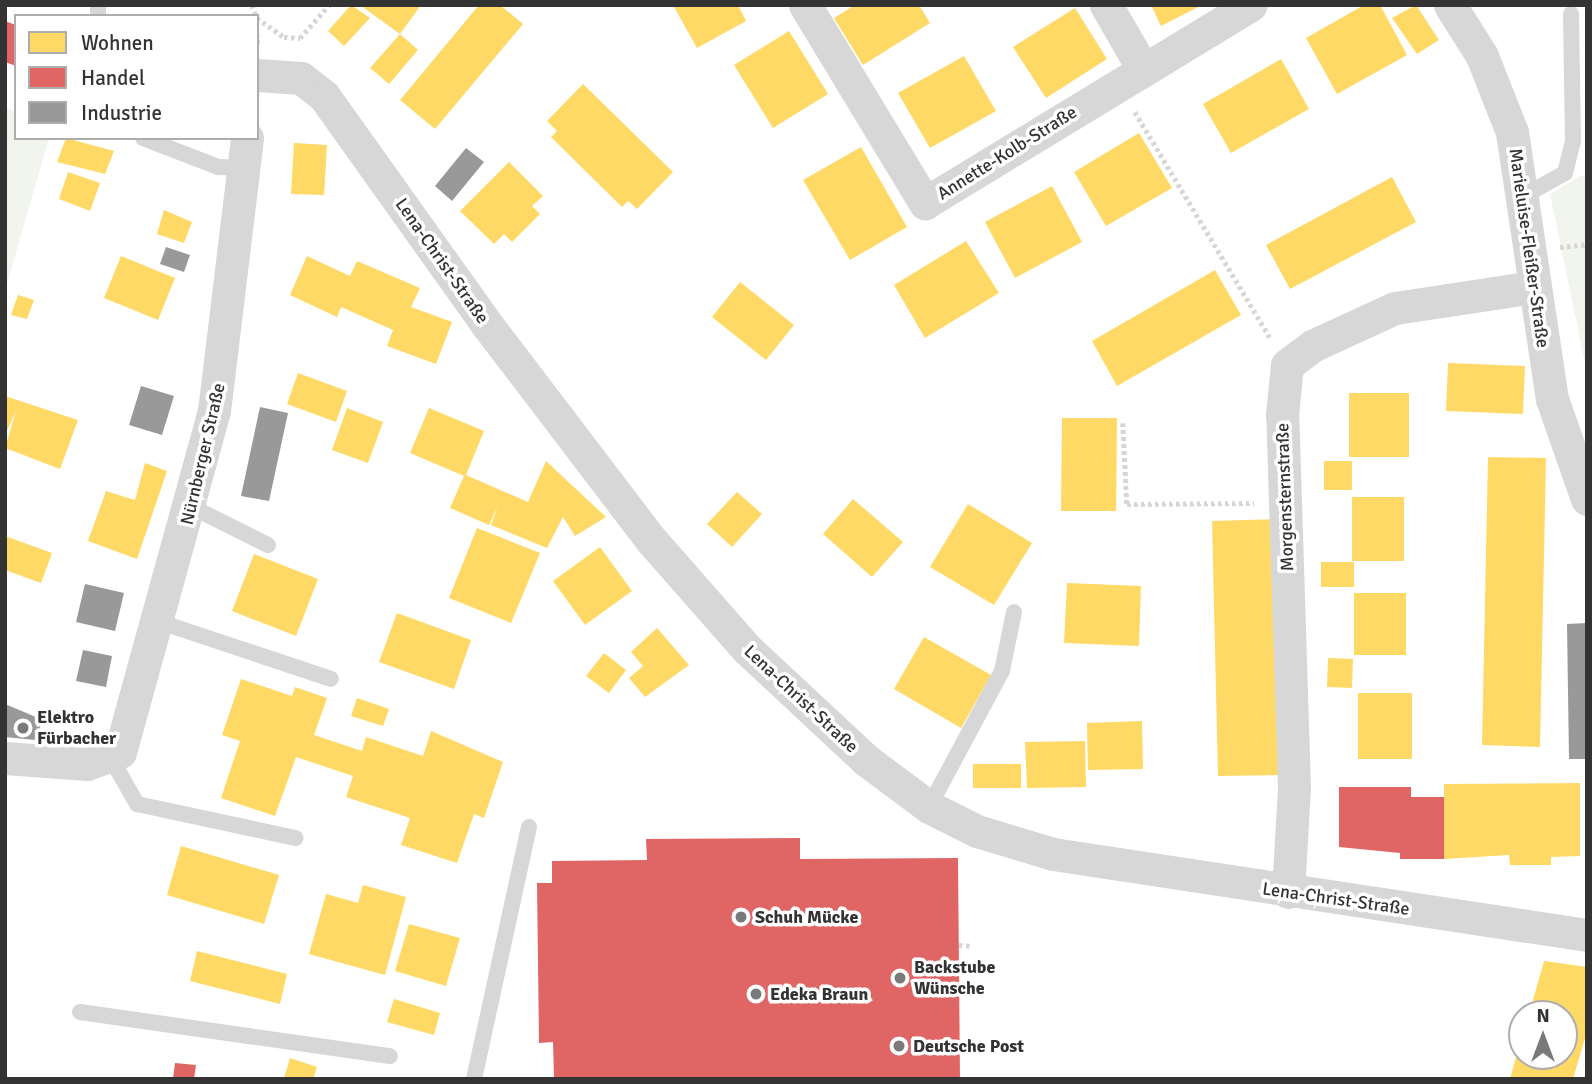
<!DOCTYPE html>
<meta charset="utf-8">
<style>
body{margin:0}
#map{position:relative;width:1592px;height:1084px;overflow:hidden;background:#fff;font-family:Signika,sans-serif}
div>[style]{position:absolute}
.green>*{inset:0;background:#f1f5ed}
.homes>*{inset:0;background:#ffd966}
.shops>*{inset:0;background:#e06666}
.industry>*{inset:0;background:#999}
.path>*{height:4.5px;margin-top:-2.25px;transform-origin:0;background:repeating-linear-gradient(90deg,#d6d6d6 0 3.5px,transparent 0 7px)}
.lane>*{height:16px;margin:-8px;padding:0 8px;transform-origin:8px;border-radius:8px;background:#d7d7d7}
.street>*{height:33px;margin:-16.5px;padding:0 16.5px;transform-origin:16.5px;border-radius:16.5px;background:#d7d7d7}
.dots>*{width:19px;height:19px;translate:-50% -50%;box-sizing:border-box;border:4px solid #fff;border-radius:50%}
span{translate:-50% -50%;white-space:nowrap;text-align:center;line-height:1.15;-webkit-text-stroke:7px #fff;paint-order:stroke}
.street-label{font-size:18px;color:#333}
.poi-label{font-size:18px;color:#333;font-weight:700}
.left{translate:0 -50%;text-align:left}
.frame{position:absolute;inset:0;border:7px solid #333;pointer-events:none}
.legend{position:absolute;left:14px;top:14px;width:245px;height:126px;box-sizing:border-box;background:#fff;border:2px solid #adadad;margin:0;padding:9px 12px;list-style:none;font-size:21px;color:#333}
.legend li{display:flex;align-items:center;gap:14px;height:35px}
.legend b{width:35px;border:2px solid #adadad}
.north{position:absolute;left:1508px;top:1000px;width:70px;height:70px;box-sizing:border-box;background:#fff;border:2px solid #adadad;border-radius:50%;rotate:0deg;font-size:19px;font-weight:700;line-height:28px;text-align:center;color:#333}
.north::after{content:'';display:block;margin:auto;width:24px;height:32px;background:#7a7a7a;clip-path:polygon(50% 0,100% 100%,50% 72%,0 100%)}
</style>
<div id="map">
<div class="green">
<i style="clip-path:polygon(5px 107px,16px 112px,16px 138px,49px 138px,5px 291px)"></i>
<i style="clip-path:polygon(1580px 176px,1587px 176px,1587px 373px,1550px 194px)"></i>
</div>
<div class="homes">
<i style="clip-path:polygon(351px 5px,370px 18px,344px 46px,328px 31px)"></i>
<i style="clip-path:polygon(360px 5px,421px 5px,400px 34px)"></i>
<i style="clip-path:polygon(479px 5px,500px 5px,523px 24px,435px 129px,400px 100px)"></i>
<i style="clip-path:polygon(673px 5px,738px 5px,746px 21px,697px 48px)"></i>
<i style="clip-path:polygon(855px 5px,919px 5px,930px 23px,863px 65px,834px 18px)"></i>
<i style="clip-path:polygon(1151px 5px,1202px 5px,1161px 26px)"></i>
<i style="clip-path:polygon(1364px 5px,1380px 5px,1407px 55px,1337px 94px,1306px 38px)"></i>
<i style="clip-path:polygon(1416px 5px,1439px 40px,1417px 54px,1392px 18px)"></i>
<i style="clip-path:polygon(1075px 8px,1107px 59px,1046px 98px,1013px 47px)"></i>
<i style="clip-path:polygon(789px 31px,828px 94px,773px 128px,734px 65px)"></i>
<i style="clip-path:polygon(400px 34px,418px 50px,389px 84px,370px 68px)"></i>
<i style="clip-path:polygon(964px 56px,996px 111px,930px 148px,898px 93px)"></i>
<i style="clip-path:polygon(1281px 59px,1309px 109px,1231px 153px,1203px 104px)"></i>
<i style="clip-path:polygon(583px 84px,673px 172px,637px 209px,628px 201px,622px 207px,551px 137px,557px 131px,547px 121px)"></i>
<i style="clip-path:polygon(1139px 133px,1172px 188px,1106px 226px,1074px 172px)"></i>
<i style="clip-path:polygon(66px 138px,114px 151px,105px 174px,57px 162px)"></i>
<i style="clip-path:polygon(294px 143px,327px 145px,324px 195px,291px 194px)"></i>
<i style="clip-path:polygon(861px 147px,907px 227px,850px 260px,803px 180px)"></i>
<i style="clip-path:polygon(509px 162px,543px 196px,532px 206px,540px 214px,512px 242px,504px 234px,494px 244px,460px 211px)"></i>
<i style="clip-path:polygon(68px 172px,100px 183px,90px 211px,59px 199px)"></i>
<i style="clip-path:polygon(1392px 177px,1416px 222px,1290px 289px,1266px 245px)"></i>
<i style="clip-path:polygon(1052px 186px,1082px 242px,1015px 278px,985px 222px)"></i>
<i style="clip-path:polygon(164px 210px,192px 222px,184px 243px,157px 234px)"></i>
<i style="clip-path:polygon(966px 241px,999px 293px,925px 338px,894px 285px)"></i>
<i style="clip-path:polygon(121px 256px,175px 278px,158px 320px,104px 298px)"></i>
<i style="clip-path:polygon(307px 256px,350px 276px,357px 261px,420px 288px,411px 307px,452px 322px,436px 364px,387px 346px,393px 330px,341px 307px,337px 317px,290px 295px)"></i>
<i style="clip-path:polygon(1215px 270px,1241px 315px,1117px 386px,1092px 341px)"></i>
<i style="clip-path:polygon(740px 282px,794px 325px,766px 360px,712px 317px)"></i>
<i style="clip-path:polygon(18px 295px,34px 300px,27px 319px,11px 315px)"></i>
<i style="clip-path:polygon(1448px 363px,1525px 366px,1523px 414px,1446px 411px)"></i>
<i style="clip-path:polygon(298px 373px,347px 391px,336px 422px,287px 404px)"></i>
<i style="clip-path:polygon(1349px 393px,1409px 393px,1409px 457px,1349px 457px)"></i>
<i style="clip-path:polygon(5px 396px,78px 420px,60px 469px,5px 448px,16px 411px,5px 435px)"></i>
<i style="clip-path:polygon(347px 408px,383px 422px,368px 463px,332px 450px)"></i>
<i style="clip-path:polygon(429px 408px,484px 431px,466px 475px,528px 502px,546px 461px,606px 517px,575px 536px,563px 517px,547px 548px,491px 525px,498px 506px,489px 525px,450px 508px,464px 476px,410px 453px)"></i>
<i style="clip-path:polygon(1062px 418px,1117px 418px,1116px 511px,1061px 511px)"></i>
<i style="clip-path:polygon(1488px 457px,1546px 458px,1540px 747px,1482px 745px)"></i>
<i style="clip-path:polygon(1324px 461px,1352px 461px,1352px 490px,1324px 490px)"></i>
<i style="clip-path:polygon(145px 463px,167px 471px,137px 559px,88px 541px,106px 491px,135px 500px)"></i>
<i style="clip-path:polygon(737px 492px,762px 514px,732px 547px,707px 524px)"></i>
<i style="clip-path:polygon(1352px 497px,1404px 497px,1404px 561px,1352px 561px)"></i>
<i style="clip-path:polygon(853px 499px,903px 542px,872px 577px,823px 534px)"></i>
<i style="clip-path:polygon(968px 504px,1032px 543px,994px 605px,930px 567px)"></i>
<i style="clip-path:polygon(1277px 519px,1283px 775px,1218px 776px,1212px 521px)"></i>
<i style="clip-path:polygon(477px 528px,540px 553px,511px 623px,449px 598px)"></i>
<i style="clip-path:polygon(5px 536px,52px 553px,41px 583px,5px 570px)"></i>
<i style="clip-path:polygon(600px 547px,632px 591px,585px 625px,553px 581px)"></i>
<i style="clip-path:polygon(254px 554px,318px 579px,296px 636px,232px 611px)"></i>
<i style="clip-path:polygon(1321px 562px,1354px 562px,1354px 587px,1321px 587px)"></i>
<i style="clip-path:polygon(1067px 583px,1141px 586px,1139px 646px,1064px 643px)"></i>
<i style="clip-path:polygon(1354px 593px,1406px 593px,1406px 655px,1354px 655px)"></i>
<i style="clip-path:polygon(397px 613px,471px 640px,454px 689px,379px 662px)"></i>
<i style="clip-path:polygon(657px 628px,689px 665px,645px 697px,629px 678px,643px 666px,631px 652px)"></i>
<i style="clip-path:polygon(924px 637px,991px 675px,961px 728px,894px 689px)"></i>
<i style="clip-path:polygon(604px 653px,626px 670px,609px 693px,586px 676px)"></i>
<i style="clip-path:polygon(1328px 658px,1353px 659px,1352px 688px,1327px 687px)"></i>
<i style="clip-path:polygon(241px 679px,292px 696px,295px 687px,327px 698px,314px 735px,362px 751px,366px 737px,423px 756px,431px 731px,503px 762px,484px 818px,474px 814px,457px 863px,401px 845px,410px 818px,346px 797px,353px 776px,296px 757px,275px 816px,221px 798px,240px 741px,222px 735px)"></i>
<i style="clip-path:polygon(1358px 693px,1412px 693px,1412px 759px,1358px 759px)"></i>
<i style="clip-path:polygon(357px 698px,389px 709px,383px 726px,351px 716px)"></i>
<i style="clip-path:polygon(1142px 721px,1143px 769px,1088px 770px,1087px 723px)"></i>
<i style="clip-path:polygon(1085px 741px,1086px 787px,1027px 788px,1025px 742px)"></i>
<i style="clip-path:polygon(973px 764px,1021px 764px,1021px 788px,973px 788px)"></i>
<i style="clip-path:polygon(1580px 783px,1580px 856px,1551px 857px,1551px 865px,1510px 865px,1509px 855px,1444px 859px,1444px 784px)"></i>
<i style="clip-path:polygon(181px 846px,279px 875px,264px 924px,167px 895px)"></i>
<i style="clip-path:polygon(363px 885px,406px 897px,385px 975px,309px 954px,326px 894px,358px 903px)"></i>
<i style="clip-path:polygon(409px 924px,460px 938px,446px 986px,395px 971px)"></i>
<i style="clip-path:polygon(197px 951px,287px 974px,280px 1004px,190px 981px)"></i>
<i style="clip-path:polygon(1544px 961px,1587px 967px,1587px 1031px,1573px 1079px,1510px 1079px,1521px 1039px,1522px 1056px,1564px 1056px,1564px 1014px,1529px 1014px)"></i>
<i style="clip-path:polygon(394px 999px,440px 1013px,434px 1035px,387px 1022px)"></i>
<i style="clip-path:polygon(290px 1058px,317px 1067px,313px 1079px,284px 1078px)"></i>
</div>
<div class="shops">
<i style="clip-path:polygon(5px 21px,16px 25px,16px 66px,5px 62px)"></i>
<i style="clip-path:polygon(1339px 787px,1411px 787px,1411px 797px,1444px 797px,1444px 859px,1400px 859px,1400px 853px,1339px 847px)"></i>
<i style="clip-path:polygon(800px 838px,800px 859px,958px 858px,960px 1079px,554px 1079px,553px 1042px,539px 1043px,537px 883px,552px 883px,552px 861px,647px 860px,646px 839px)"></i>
<i style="clip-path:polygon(175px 1063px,196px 1065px,194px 1079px,173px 1079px)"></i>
</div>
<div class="industry">
<i style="clip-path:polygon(466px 148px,484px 162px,452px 201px,435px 186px)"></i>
<i style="clip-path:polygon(166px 247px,190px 255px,184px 272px,160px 264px)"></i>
<i style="clip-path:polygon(141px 386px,174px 396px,162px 435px,129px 425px)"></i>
<i style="clip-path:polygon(260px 407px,288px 413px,269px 501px,241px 496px)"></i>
<i style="clip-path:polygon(85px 584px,124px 593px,115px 631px,76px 622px)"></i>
<i style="clip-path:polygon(1587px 623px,1587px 759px,1569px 759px,1567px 624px)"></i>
<i style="clip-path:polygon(83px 650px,112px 656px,106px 687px,76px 681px)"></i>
<i style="clip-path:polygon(5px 704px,43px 720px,35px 740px,5px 737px)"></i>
</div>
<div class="path">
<i style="left:252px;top:5px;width:12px;rotate:70deg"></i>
<i style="left:257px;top:18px;width:33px;rotate:35deg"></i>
<i style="left:284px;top:37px;width:16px;rotate:4deg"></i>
<i style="left:300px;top:38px;width:44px;rotate:-48.7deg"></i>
<i style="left:257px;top:33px;width:13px;rotate:86deg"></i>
<i style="left:1135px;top:112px;width:265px;rotate:59.1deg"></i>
<i style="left:1560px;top:247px;width:27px;rotate:-6deg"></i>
<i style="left:1123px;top:423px;width:81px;rotate:87.2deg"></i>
<i style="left:1127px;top:504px;width:127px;rotate:-0.5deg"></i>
<i style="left:959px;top:945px;width:14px;rotate:4deg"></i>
</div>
<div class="lane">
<i style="left:98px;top:5px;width:11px;rotate:90deg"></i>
<i style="left:143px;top:138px;width:80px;rotate:21.1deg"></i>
<i style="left:218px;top:167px;width:29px;rotate:2deg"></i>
<i style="left:1522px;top:197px;width:49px;rotate:-29.2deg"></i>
<i style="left:1565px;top:173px;width:32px;rotate:-76deg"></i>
<i style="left:1573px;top:142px;width:128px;rotate:-90.9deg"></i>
<i style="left:192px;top:507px;width:85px;rotate:26.6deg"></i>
<i style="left:160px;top:622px;width:180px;rotate:18.4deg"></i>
<i style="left:112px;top:760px;width:51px;rotate:60.4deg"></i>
<i style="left:137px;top:804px;width:162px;rotate:12.1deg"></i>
<i style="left:929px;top:807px;width:154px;rotate:-61.8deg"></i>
<i style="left:1002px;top:671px;width:60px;rotate:-78.5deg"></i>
<i style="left:80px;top:1012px;width:313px;rotate:8.1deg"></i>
<i style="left:474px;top:1079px;width:258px;rotate:-77.7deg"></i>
</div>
<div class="street">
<i style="left:805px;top:5px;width:232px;rotate:58.8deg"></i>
<i style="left:925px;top:203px;width:381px;rotate:-31.3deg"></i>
<i style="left:1106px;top:5px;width:74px;rotate:60deg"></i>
<i style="left:1450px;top:5px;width:60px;rotate:57.9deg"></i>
<i style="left:1482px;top:56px;width:82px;rotate:68.5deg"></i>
<i style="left:1512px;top:132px;width:270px;rotate:81.5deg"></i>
<i style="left:1552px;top:399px;width:106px;rotate:70.7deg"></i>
<i style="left:257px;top:75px;width:44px;rotate:3.9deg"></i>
<i style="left:301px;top:78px;width:29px;rotate:38deg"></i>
<i style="left:324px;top:96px;width:282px;rotate:54.5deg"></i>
<i style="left:488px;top:326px;width:270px;rotate:52.7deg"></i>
<i style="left:652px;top:541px;width:144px;rotate:48.7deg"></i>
<i style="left:747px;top:649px;width:163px;rotate:43deg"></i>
<i style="left:866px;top:760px;width:79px;rotate:36.7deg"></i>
<i style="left:929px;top:807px;width:54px;rotate:26.6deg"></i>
<i style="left:977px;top:831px;width:79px;rotate:16.8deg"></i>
<i style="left:1053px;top:854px;width:540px;rotate:8.63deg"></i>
<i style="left:5px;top:758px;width:82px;rotate:4.2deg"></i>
<i style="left:87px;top:764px;width:35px;rotate:-20deg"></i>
<i style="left:120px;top:752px;width:354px;rotate:-74.6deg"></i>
<i style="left:214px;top:411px;width:275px;rotate:-83.1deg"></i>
<i style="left:1288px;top:892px;width:104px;rotate:-86.7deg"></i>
<i style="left:1294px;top:788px;width:373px;rotate:-91.8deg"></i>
<i style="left:1282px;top:415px;width:50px;rotate:-84.3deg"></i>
<i style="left:1287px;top:365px;width:31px;rotate:-37deg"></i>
<i style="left:1312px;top:346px;width:91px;rotate:-24.6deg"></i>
<i style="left:1395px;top:308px;width:141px;rotate:-8.6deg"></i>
</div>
<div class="dots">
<i style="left:23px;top:728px;background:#7a7a7a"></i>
<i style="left:741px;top:917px;background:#7a7a7a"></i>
<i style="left:900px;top:978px;background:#7a7a7a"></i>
<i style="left:756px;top:994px;background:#7a7a7a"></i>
<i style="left:899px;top:1046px;background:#7a7a7a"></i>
</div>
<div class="street-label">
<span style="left:1007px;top:153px;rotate:-32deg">Annette-Kolb-Straße</span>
<span style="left:1529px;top:248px;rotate:82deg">Marieluise-Fleißer-Straße</span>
<span style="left:442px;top:261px;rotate:55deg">Lena-Christ-Straße</span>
<span style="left:203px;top:454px;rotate:-77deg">Nürnberger Straße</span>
<span style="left:1285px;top:497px;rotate:-92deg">Morgensternstraße</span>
<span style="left:801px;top:699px;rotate:43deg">Lena-Christ-Straße</span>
<span style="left:1336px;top:899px;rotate:8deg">Lena-Christ-Straße</span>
</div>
<div class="poi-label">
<span class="left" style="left:37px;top:728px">Elektro<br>Fürbacher</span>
<span class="left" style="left:755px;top:917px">Schuh Mücke</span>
<span class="left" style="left:914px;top:978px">Backstube<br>Wünsche</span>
<span class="left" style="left:770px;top:994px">Edeka Braun</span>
<span class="left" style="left:913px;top:1046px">Deutsche Post</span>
</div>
<div class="frame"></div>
<ul class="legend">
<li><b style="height:19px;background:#ffd966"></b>Wohnen</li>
<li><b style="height:19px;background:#e06666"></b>Handel</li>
<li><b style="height:19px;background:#999"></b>Industrie</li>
</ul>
<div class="north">N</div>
</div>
